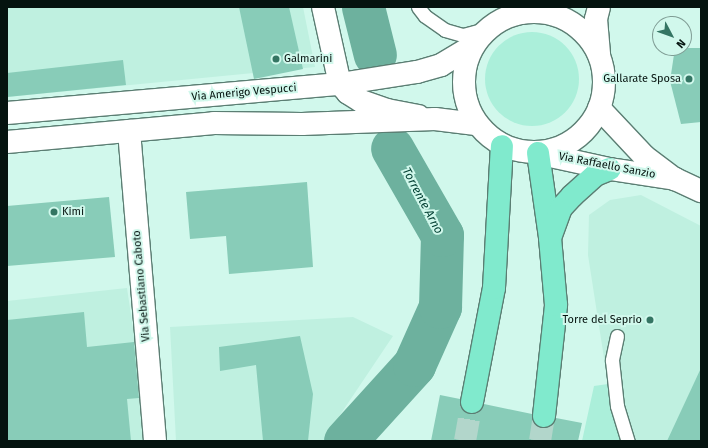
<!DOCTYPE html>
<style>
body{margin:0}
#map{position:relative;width:708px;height:448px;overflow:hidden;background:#d1f8ec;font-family:"Fira Sans",sans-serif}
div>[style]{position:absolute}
.built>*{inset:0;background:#bff0e0}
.green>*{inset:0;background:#abefda}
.round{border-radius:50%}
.river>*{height:43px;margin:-21.5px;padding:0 21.5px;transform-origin:21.5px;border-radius:21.5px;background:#6db19e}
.building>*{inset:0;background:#88ccb8}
.motorway-tunnel>*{height:22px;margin-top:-11px;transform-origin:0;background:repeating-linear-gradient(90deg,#b2d6cb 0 22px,transparent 0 33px)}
.roads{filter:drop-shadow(1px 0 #5b7e73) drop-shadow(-1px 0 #5b7e73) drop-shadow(0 1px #5b7e73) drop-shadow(0 -1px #5b7e73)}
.service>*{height:13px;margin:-6.5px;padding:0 6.5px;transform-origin:6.5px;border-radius:6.5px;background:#fff}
.minor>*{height:22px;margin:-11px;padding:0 11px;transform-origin:11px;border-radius:11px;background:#fff}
.tertiary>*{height:22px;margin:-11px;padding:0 11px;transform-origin:11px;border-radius:11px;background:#fff}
.secondary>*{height:22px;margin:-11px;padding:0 11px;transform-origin:11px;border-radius:11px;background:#fff}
.secondary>.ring{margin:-11px;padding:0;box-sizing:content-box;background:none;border:22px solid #fff;border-radius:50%}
.motorway>*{height:22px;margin:-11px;padding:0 11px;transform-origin:11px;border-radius:11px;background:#80eacd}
.dots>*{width:11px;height:11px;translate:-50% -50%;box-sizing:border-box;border:2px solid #d1f8ec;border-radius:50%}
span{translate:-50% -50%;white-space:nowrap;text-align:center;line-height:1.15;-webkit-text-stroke:4px #d1f8ec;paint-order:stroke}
.poi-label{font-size:11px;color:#05130f}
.left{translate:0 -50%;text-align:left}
.right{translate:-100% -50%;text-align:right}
.street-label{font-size:11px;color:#05130f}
.water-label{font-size:12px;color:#003e31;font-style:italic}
.frame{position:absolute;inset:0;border:8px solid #05130f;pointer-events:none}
.north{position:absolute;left:652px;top:16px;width:40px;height:40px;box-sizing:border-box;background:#d1f8ec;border:1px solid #7f9c94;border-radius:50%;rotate:131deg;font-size:11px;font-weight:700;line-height:16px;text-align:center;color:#05130f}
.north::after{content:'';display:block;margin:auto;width:14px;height:18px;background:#347563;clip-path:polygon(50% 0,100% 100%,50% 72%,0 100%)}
</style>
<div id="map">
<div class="built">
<i style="clip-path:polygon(7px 7px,303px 7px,315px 67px,7px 97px)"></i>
<i style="clip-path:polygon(641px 195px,701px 226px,701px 441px,622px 441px,613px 416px,588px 255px,589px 215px,610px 200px)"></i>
<i style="clip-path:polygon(127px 288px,135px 342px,143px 441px,7px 441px,7px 301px)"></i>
<i style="clip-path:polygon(353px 317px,393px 336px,340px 415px,327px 441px,176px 441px,170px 327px)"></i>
</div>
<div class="green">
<i class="round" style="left:485px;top:32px;width:94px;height:94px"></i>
<i style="clip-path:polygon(608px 384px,613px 416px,622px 441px,582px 441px,594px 386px)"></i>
</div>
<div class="river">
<i style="left:363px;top:7px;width:49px;rotate:76deg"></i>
<i style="left:345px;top:441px;width:103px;rotate:-47.8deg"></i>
<i style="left:414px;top:365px;width:64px;rotate:-65.9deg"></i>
<i style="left:440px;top:307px;width:72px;rotate:-88.4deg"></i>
<i style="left:442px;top:235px;width:100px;rotate:-119.9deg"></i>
</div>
<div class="building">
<i style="clip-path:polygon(239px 7px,289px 7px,303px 69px,254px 79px)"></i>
<i style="clip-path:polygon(675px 48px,701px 48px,701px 122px,681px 124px,670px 81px)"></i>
<i style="clip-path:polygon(123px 60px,126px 85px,7px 97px,7px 73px)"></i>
<i style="clip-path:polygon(307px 182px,313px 267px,229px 274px,226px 236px,190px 239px,186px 192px)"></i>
<i style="clip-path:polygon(109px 197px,115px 257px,7px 266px,7px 206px)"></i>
<i style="clip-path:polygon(84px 312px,87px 347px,134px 342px,139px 398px,127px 399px,131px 441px,7px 441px,7px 320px)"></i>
<i style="clip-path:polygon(300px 336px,313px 394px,308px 441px,263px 441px,256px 365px,220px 371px,219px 347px)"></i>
<i style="clip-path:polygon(701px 368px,701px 441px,667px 441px)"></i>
<i style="clip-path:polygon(440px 395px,460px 399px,460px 406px,469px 414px,476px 414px,484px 404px,532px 414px,533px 421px,542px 428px,549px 427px,556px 418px,582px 423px,578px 441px,431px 441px)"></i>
</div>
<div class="motorway-tunnel">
<i style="left:465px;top:441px;width:40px;rotate:-80deg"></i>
<i style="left:540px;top:441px;width:25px;rotate:-81deg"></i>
</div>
<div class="roads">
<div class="service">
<i style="left:418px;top:7px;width:11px;rotate:52deg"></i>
<i style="left:425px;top:16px;width:24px;rotate:35deg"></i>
<i style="left:445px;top:30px;width:19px;rotate:16deg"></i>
<i style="left:463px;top:35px;width:27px;rotate:-15deg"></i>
<i style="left:617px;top:336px;width:25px;rotate:102deg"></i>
<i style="left:612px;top:360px;width:46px;rotate:83.8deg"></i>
<i style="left:617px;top:406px;width:37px;rotate:73deg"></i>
</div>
<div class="minor">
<i style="left:323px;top:7px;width:79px;rotate:77.6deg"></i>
<i style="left:340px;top:84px;width:12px;rotate:48deg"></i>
<i style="left:348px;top:93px;width:15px;rotate:32deg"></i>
<i style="left:361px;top:101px;width:28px;rotate:19deg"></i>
<i style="left:387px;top:110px;width:32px;rotate:11deg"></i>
<i style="left:599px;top:7px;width:12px;rotate:104deg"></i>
<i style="left:596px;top:19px;width:36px;rotate:85deg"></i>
<i style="left:129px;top:131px;width:311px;rotate:85.2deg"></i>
</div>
<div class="tertiary">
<i style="left:521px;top:13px;width:17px;rotate:-21deg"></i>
</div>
<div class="secondary">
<i class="ring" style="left:464px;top:12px;width:118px;height:118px"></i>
<i style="left:599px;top:108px;width:66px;rotate:46.8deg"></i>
<i style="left:644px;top:156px;width:39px;rotate:37deg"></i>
<i style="left:675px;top:179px;width:29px;rotate:25deg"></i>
<i style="left:7px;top:113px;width:334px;rotate:-5deg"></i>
<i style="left:340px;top:84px;width:78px;rotate:-8.9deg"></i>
<i style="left:417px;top:72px;width:25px;rotate:-16deg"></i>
<i style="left:441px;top:65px;width:37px;rotate:-31deg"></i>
<i style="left:7px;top:142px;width:208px;rotate:-5.2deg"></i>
<i style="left:214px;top:123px;width:88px;rotate:0.7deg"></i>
<i style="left:302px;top:124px;width:133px;rotate:-2.2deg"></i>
<i style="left:435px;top:119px;width:41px;rotate:7deg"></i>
<i style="left:541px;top:154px;width:71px;rotate:12.3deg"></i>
<i style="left:610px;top:169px;width:66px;rotate:8.7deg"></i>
</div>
<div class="motorway">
<i style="left:538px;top:153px;width:85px;rotate:81.9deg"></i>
<i style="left:472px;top:402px;width:116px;rotate:-79.1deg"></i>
<i style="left:494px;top:288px;width:142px;rotate:-86.8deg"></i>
<i style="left:544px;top:416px;width:112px;rotate:-83.8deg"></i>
<i style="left:556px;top:305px;width:67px;rotate:-95.1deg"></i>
<i style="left:550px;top:238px;width:32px;rotate:-70deg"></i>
<i style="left:561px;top:208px;width:16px;rotate:-47deg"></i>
<i style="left:572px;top:196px;width:31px;rotate:-42deg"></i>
<i style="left:595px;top:175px;width:16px;rotate:-22deg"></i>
</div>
</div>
<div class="dots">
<i style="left:276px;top:59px;background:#347563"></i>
<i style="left:689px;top:79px;background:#347563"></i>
<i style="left:54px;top:212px;background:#347563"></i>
<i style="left:650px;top:320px;background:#347563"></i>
</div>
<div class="poi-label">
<span class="left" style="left:284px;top:59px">Galmarini</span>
<span class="right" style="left:681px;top:79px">Gallarate Sposa</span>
<span class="left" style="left:62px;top:212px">Kimi</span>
<span class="right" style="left:642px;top:320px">Torre del Seprio</span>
</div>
<div class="street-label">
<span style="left:244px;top:93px;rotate:-5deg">Via Amerigo Vespucci</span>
<span style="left:607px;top:166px;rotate:11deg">Via Raffaello Sanzio</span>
<span style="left:142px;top:286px;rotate:-95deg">Via Sebastiano Caboto</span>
</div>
<div class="water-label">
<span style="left:422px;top:201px;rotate:62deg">Torrente Arno</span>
</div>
<div class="frame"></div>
<div class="north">N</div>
</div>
